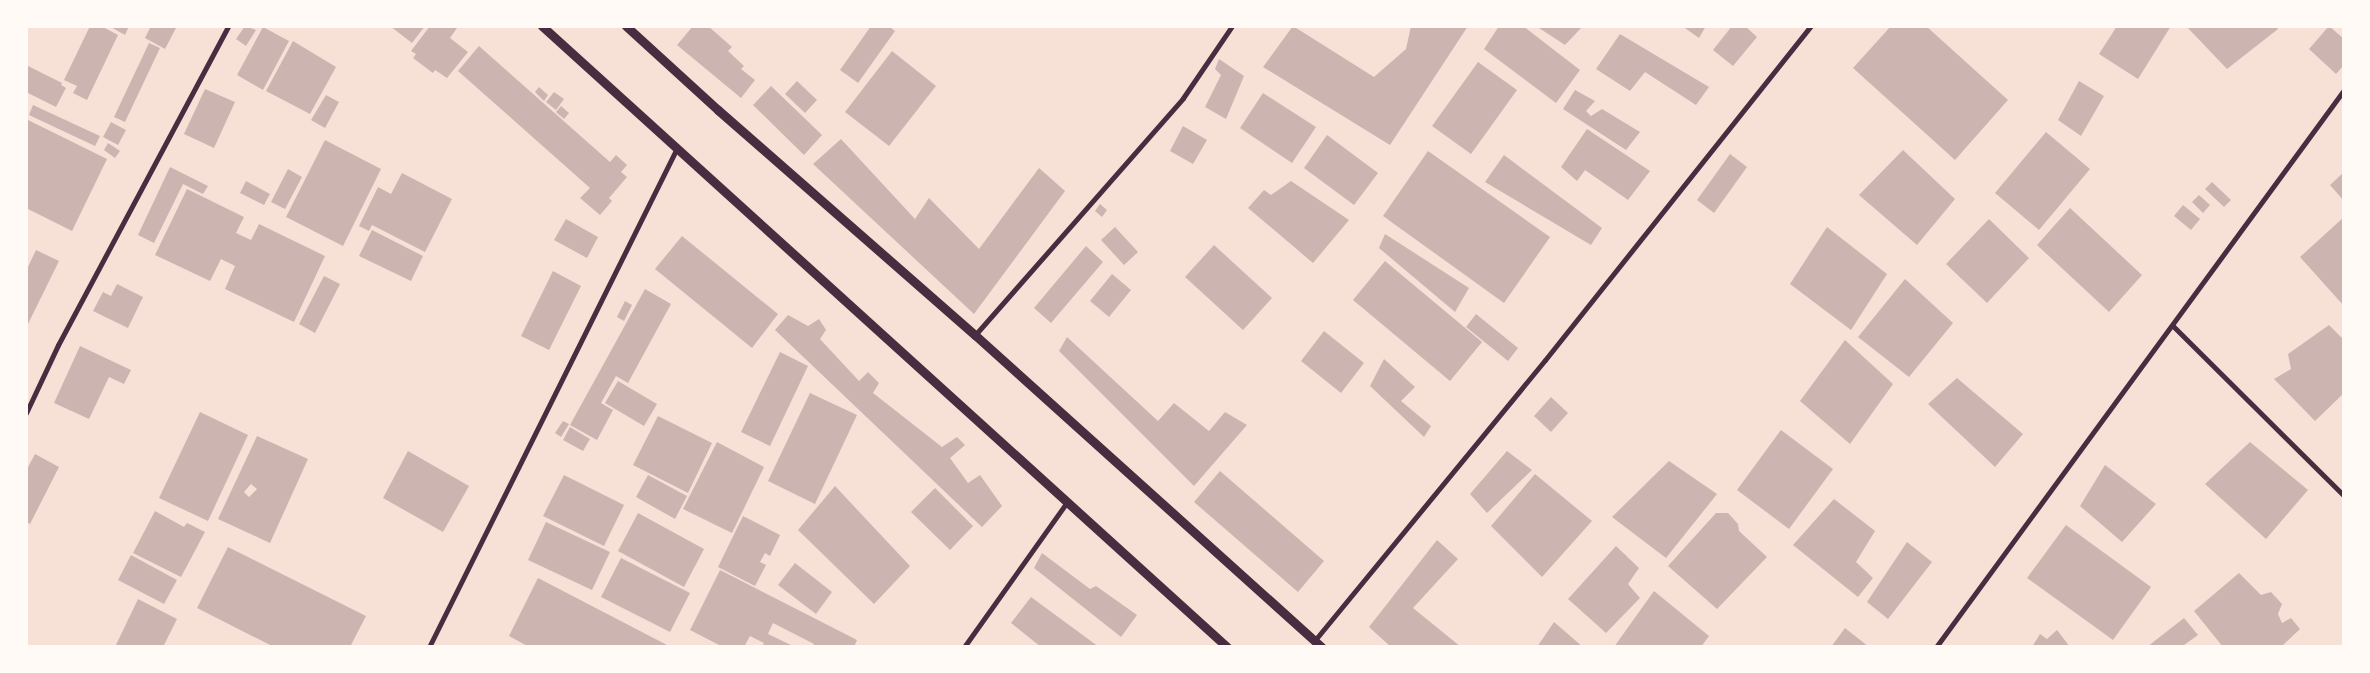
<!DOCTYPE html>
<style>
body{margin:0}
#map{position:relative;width:2370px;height:673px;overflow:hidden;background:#f7e1d7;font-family:Montserrat,sans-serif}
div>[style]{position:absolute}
.building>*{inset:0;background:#ccb4b1}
.minor>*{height:5px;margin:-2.5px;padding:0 2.5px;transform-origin:2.5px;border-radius:2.5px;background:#4a2c40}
.tertiary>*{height:9px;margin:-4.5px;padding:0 4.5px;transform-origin:4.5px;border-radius:4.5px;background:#4a2c40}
span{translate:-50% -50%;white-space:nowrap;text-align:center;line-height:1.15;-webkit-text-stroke:4px #fffaf5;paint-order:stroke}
.frame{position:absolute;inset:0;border:28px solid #fffaf5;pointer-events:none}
</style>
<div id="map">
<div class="building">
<i style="clip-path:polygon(90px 26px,101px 26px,118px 35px,87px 100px,73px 93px,77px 86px,64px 80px)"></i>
<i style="clip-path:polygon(109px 26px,129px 26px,125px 35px)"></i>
<i style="clip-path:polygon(151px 26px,177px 26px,165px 49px,145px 38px)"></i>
<i style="clip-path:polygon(245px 26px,256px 30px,246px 46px,236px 39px)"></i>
<i style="clip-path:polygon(390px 26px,425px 26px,412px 43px)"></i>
<i style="clip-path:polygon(430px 26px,455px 26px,457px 28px,450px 38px,468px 52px,447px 78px,435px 70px,433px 73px,413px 58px,416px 54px,411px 51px)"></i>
<i style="clip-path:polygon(693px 26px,708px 26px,732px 47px,728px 51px,744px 66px,741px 69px,755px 80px,741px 98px,677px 45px)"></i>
<i style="clip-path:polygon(871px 26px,888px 26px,895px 31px,858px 83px,840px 70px)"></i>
<i style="clip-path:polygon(1293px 26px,1374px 77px,1406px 49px,1411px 26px,1468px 26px,1390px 145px,1263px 67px)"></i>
<i style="clip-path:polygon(1499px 26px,1523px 26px,1580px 70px,1556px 103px,1484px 49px)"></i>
<i style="clip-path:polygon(1536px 26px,1583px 26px,1565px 45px)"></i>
<i style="clip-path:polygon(1682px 26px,1706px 26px,1699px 38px)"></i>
<i style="clip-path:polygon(1732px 26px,1745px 26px,1757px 37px,1733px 66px,1713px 50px)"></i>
<i style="clip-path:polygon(1891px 26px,1926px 26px,2008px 100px,1955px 160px,1853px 68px)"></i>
<i style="clip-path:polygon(2117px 26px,2171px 26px,2138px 79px,2099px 54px)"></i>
<i style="clip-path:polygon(2186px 26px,2276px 26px,2278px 29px,2227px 69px)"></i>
<i style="clip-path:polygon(2329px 26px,2344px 39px,2344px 65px,2336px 74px,2309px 49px)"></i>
<i style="clip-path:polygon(263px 27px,289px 41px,263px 90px,237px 75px)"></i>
<i style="clip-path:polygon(1620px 34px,1709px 87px,1696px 105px,1645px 72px,1630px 91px,1596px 69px)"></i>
<i style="clip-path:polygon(293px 41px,336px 67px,310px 114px,266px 91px)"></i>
<i style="clip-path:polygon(149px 43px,160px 48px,125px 122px,114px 117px)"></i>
<i style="clip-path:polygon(479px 46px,610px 162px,616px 155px,627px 165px,621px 172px,627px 177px,609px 198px,612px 201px,600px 215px,580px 198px,590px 188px,458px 71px)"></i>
<i style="clip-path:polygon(892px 51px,936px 86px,889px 146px,845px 112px)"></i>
<i style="clip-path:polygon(1219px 59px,1244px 76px,1226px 119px,1205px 107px,1221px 75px,1215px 69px)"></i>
<i style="clip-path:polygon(1478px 62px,1517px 90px,1471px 154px,1432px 126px)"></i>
<i style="clip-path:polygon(26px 65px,62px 83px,61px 85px,66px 88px,56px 107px,26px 92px)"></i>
<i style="clip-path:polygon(797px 81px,817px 100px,805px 113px,785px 94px)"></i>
<i style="clip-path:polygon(2079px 81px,2104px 96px,2081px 136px,2058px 120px)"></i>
<i style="clip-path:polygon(771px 86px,822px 135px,804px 155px,753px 105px)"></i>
<i style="clip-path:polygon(539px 87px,548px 95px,544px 101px,535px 92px)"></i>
<i style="clip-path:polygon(205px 89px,235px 102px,214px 148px,184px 134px)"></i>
<i style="clip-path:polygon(1575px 90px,1595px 101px,1586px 111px,1591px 116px,1602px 109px,1640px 132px,1626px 150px,1563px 109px)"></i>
<i style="clip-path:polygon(554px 92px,564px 99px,556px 110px,546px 102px)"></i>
<i style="clip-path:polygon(1263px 93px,1316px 127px,1292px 163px,1240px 128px)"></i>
<i style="clip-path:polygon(326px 95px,339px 102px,325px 128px,311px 120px)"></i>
<i style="clip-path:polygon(33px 105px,100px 136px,95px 146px,29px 115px)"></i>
<i style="clip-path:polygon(561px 106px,569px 113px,564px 119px,556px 112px)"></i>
<i style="clip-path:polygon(26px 119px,107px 159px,72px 231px,26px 208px)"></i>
<i style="clip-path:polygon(111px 122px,126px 130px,118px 145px,103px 137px)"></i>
<i style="clip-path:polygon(1183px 126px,1207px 140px,1193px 164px,1170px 151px)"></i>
<i style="clip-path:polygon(1587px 129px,1650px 171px,1628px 200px,1585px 170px,1577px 181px,1561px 167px)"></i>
<i style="clip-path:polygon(2046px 132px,2090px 169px,2039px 230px,1995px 193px)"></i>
<i style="clip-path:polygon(1327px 135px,1378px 173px,1354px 205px,1304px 168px)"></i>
<i style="clip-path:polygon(841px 139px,915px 219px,929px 198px,979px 249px,1039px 168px,1065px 191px,974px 314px,813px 164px)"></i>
<i style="clip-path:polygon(325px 140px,381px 169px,343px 246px,286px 217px)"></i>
<i style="clip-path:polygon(108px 143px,120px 151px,115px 158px,104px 150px)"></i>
<i style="clip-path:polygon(1903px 150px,1955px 199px,1917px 245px,1859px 195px)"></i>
<i style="clip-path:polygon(1428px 151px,1550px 237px,1504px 303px,1383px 216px)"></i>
<i style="clip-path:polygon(1730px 154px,1747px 167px,1714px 213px,1697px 200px)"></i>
<i style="clip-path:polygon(1504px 155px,1602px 228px,1591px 245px,1485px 182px)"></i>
<i style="clip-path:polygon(170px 167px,208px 186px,203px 194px,183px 184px,154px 243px,138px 235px)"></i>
<i style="clip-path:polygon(288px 169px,302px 177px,285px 209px,271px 202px)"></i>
<i style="clip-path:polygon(2344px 172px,2344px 201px,2330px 185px)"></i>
<i style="clip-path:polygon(402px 173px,452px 199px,425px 252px,372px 225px,369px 231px,359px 226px,378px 187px,391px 194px)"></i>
<i style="clip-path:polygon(246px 181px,270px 194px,264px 205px,240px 193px)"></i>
<i style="clip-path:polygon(1291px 181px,1349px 220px,1313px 263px,1248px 208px,1264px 190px,1271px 195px)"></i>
<i style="clip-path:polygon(2212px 182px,2231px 200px,2224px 207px,2205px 189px)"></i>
<i style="clip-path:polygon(187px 189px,244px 217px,236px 233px,251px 240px,259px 224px,325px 256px,294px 322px,225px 289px,235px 266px,221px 259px,210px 281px,155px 255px)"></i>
<i style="clip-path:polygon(2199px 195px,2210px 205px,2203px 213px,2192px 202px)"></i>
<i style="clip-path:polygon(1100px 204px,1107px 210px,1102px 217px,1095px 211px)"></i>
<i style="clip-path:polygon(2183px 205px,2200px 219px,2191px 230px,2174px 216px)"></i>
<i style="clip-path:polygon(2070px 208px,2142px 275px,2109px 312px,2037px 245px)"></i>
<i style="clip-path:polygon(2344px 217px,2344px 306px,2300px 257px)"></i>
<i style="clip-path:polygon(566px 219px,598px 237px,587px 258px,554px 240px)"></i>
<i style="clip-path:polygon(1989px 219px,2029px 258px,1987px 303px,1946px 264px)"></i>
<i style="clip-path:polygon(1115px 227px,1138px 252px,1124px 265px,1101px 240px)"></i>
<i style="clip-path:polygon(1827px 227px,1887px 274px,1851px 330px,1790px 284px)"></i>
<i style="clip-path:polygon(372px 230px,423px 256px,411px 281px,359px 256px)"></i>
<i style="clip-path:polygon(1385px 234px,1469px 288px,1455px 312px,1379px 248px)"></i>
<i style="clip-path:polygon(682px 236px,778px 314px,752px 348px,655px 269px)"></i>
<i style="clip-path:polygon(1214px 245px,1272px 298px,1243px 330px,1185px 277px)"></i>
<i style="clip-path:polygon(1086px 246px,1103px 262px,1051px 323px,1034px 308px)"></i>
<i style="clip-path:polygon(36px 250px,59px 261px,28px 324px,26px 323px,26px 271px)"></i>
<i style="clip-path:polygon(1385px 261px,1482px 342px,1450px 381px,1353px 300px)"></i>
<i style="clip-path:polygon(553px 271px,581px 286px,549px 350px,521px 336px)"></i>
<i style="clip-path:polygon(1112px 274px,1131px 290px,1109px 317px,1090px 301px)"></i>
<i style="clip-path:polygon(324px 276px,340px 284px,315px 333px,299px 324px)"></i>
<i style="clip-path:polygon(1905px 279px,1953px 323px,1909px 377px,1858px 337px)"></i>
<i style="clip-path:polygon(117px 284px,143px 297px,128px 328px,93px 311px,103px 292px,111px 296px)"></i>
<i style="clip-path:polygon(645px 289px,671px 304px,628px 383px,616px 376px,601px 403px,613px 410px,597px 440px,570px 425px)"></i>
<i style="clip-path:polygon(625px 301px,632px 305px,624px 321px,617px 317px)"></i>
<i style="clip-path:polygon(1476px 314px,1518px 348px,1508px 361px,1466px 327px)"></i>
<i style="clip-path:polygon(788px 315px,808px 326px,819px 319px,826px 330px,820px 339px,859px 381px,868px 372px,879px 383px,873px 393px,942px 447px,957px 437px,965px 445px,950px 458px,968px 483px,980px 475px,1002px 506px,982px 527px,775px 330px)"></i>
<i style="clip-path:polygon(2329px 325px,2344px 340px,2344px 393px,2315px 421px,2274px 379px,2291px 369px,2288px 354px)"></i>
<i style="clip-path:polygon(1324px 331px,1364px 363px,1341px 393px,1301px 361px)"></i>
<i style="clip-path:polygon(1067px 337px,1158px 421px,1174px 403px,1209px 431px,1225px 412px,1247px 425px,1194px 486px,1059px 351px)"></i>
<i style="clip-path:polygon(1845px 340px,1893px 384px,1850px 444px,1800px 401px)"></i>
<i style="clip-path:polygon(80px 346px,131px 370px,124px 384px,109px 377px,89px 419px,54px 403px)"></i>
<i style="clip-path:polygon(780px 352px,808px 366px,770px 446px,741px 432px)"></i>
<i style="clip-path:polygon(1384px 359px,1415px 387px,1401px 401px,1431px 426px,1424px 437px,1370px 386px)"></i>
<i style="clip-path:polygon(1957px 378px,2023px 434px,1995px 467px,1928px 404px)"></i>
<i style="clip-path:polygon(618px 381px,657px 404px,644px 426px,605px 403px)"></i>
<i style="clip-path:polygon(810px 393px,857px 415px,815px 504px,768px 481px)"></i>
<i style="clip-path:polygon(1551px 397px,1568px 413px,1551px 432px,1534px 416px)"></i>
<i style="clip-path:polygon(200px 412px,248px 435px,208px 521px,159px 498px)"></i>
<i style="clip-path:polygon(658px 416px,712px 443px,688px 493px,633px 465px)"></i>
<i style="clip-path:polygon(563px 421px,569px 424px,561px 437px,555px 433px)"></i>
<i style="clip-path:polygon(570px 427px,590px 439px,583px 451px,563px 440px)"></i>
<i style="clip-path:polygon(1781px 430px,1833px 469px,1789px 529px,1737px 490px)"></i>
<i style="clip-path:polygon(evenodd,257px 436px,308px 459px,270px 543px,218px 519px,257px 436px,251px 484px,257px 489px,249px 497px,244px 492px,251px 484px)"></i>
<i style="clip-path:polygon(717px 442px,764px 467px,732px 533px,683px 509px)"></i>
<i style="clip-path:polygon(2250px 442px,2308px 490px,2266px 539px,2205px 484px)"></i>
<i style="clip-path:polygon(408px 451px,469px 486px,443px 532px,383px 498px)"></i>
<i style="clip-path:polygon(1507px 451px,1532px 470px,1487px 513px,1470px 494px)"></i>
<i style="clip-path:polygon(35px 454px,59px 467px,30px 524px,26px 522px,26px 471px)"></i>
<i style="clip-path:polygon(1669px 461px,1717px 494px,1666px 558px,1612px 517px)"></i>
<i style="clip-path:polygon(2105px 465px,2156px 504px,2122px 542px,2080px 506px)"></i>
<i style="clip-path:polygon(1220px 471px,1324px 561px,1298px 592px,1194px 502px)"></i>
<i style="clip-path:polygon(1535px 474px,1592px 521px,1542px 577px,1491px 526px)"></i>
<i style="clip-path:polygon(564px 475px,624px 505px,604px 546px,543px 516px)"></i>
<i style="clip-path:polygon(648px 475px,687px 496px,675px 519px,636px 497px)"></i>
<i style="clip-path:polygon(835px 486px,910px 566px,874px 604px,798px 530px)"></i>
<i style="clip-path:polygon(935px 488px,973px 526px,950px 550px,911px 512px)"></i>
<i style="clip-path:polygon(1834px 499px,1875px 531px,1856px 562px,1873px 578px,1858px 597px,1793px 545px)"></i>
<i style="clip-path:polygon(155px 511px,184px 527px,187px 523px,205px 532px,181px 577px,133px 553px)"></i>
<i style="clip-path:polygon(638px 513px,704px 549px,684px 587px,618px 551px)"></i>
<i style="clip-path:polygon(1716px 513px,1728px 513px,1738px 524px,1739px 531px,1767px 557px,1717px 609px,1668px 566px)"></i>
<i style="clip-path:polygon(743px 516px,780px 535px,770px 556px,765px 553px,760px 562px,766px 565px,755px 586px,718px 567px)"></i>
<i style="clip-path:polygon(546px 522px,610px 552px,592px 590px,528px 560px)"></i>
<i style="clip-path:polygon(2066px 525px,2151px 587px,2113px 640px,2027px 578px)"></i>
<i style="clip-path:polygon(1437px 540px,1458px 559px,1413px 608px,1461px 647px,1391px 647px,1369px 627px)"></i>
<i style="clip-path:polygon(1907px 542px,1932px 562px,1888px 619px,1867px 602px)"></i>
<i style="clip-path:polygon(1616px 546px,1639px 568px,1628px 584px,1640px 598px,1606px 633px,1568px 599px)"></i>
<i style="clip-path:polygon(228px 547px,366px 616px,350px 647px,274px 647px,197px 608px)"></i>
<i style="clip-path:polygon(1042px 553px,1090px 589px,1096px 586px,1137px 615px,1121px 637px,1034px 568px)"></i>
<i style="clip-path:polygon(131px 555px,177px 580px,164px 604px,118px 580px)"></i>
<i style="clip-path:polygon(621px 558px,690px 593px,670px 632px,601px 597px)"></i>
<i style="clip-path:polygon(795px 563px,832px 592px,816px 614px,778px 585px)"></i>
<i style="clip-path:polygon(720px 570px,857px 640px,854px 647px,812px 647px,814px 644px,773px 623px,768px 634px,795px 647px,762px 647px,764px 643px,750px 636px,744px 647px,723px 647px,690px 630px)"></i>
<i style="clip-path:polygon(2239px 573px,2261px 595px,2271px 592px,2282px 604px,2278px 614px,2282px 623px,2291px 618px,2300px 629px,2281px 647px,2223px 647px,2194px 611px)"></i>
<i style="clip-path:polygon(538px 578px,667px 645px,666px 647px,529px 647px,509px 636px)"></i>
<i style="clip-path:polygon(1654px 591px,1709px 636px,1701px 647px,1614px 647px)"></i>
<i style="clip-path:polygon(1031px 597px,1099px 647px,1041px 647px,1011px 623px)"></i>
<i style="clip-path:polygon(138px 599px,177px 619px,163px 647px,115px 647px)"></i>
<i style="clip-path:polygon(2184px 618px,2198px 635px,2184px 645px,2185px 647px,2147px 647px)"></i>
<i style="clip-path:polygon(1554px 622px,1583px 647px,1537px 647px)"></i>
<i style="clip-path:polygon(1845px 628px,1869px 647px,1831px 647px)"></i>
<i style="clip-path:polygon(2057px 630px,2070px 647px,2032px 647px,2040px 634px,2047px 639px)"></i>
</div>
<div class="minor">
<i style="left:2173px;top:326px;width:241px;rotate:44.8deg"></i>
<i style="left:975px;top:335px;width:315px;rotate:-48.7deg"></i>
<i style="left:1183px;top:98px;width:87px;rotate:-55.8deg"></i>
<i style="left:26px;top:413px;width:75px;rotate:-64.8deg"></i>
<i style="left:58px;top:345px;width:361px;rotate:-61.9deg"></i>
<i style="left:1315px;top:640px;width:362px;rotate:-50.6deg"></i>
<i style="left:1545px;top:360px;width:427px;rotate:-51.5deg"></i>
<i style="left:429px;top:647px;width:557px;rotate:-63.57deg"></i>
<i style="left:964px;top:647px;width:178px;rotate:-54.6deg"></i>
<i style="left:1936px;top:647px;width:690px;rotate:-53.78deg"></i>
</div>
<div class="tertiary">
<i style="left:542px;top:26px;width:925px;rotate:42.19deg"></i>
<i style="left:626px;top:26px;width:125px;rotate:42.4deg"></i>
<i style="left:718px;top:110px;width:342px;rotate:41.2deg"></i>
<i style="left:975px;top:335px;width:467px;rotate:42deg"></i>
</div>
<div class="frame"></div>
</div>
